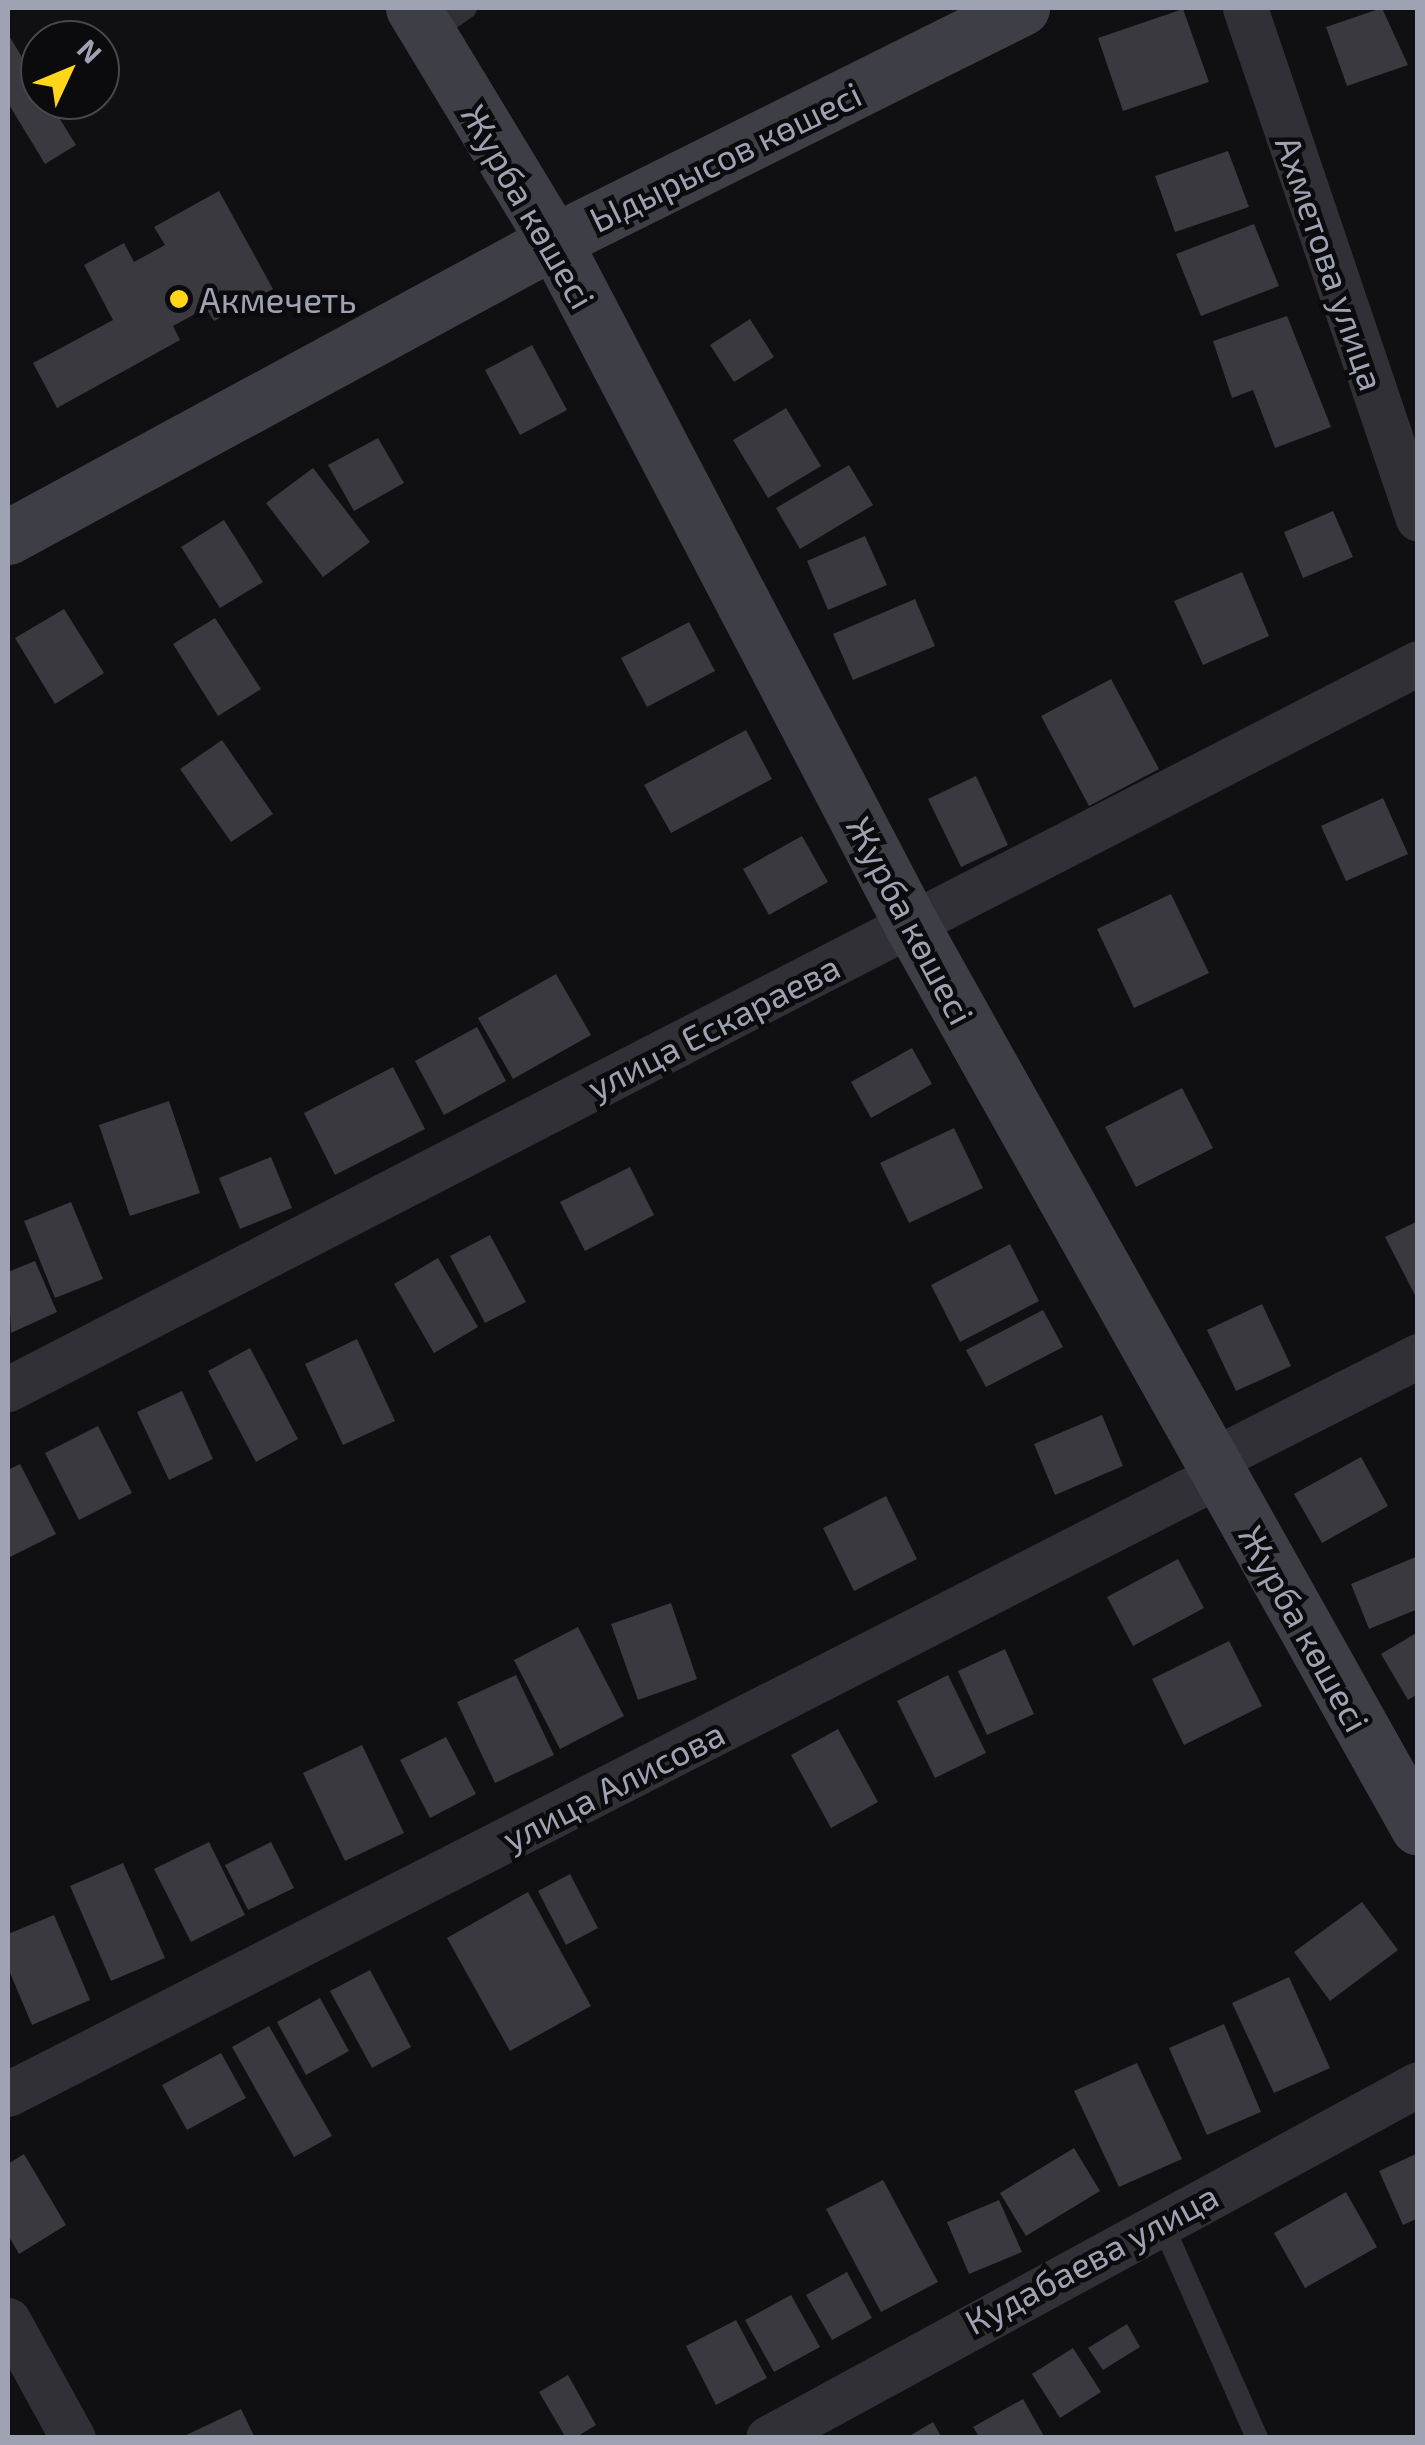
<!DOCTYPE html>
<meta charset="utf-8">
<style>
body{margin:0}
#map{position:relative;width:1425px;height:2445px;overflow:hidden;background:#100f11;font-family:"Exo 2",sans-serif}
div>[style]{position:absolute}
.building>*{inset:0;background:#39393f}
.lane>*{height:22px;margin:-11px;padding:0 11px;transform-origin:11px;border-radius:11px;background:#303036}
.street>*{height:45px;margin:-22.5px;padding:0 22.5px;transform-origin:22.5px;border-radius:22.5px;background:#303036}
.secondary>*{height:55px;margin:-27.5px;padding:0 27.5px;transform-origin:27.5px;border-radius:27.5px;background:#3e3f46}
.dots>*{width:28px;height:28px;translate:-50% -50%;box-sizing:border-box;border:5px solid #0b0a0c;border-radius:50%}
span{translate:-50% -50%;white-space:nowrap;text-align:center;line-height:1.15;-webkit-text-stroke:9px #0b0a0c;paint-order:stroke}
.street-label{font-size:35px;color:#9fa2b3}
.poi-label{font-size:35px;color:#9fa2b3}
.left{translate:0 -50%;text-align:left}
.frame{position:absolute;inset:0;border:10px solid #9fa2b3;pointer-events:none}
.north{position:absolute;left:20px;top:20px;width:100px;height:100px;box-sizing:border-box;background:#0b0a0c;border:2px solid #46474f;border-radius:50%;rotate:46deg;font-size:28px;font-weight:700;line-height:40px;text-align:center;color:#9fa2b3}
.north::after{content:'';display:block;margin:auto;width:35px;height:45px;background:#ffd619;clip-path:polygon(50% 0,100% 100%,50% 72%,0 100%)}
</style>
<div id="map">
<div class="building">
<i style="clip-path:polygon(1382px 8px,1408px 65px,1347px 86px,1326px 27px)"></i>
<i style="clip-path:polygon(1183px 9px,1209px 82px,1123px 111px,1098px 38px)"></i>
<i style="clip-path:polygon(8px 34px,40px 87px,40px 100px,48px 100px,76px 145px,45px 164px,8px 103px)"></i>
<i style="clip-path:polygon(1228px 151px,1249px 207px,1175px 232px,1155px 176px)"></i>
<i style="clip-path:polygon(219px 191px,273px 289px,214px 321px,206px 308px,173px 326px,180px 340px,57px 408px,33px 363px,113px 320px,84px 265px,124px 243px,134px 262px,165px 245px,154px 227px)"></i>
<i style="clip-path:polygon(1254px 224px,1279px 286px,1201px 316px,1176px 254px)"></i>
<i style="clip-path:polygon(1287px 316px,1331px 427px,1275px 448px,1253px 390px,1232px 398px,1213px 341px)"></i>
<i style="clip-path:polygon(750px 319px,774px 357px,734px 382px,710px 345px)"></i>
<i style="clip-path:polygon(532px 345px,567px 410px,520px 435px,485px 370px)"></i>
<i style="clip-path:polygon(786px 408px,821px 466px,768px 498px,733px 440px)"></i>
<i style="clip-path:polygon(378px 438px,404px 483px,354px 511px,328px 465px)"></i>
<i style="clip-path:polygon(849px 465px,873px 505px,800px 549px,776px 508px)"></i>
<i style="clip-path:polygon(313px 468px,370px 542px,323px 577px,266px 503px)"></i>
<i style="clip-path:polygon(1333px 511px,1353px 557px,1303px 578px,1284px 532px)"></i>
<i style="clip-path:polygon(224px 520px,263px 582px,220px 608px,181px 547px)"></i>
<i style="clip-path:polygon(865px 536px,887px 585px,828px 610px,807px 561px)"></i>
<i style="clip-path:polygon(1242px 572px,1269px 636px,1203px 665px,1174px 601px)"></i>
<i style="clip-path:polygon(915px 599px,935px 646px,853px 680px,833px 634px)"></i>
<i style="clip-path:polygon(64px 609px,104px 673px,55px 704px,15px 638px)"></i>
<i style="clip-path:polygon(215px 618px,261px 689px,218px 716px,173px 644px)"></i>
<i style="clip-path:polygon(689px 622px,715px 671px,647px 707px,621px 658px)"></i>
<i style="clip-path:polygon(1111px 679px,1159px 769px,1089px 806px,1041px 716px)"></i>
<i style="clip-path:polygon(746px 730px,772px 779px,671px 833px,644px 785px)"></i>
<i style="clip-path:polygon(222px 740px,273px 814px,231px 842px,180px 769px)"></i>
<i style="clip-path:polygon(976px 776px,1008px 845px,961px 867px,928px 799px)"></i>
<i style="clip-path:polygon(1383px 798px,1408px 854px,1346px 881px,1321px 826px)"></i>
<i style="clip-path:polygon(802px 836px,828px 882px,769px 915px,743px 869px)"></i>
<i style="clip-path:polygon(1171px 894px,1209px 973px,1134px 1008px,1097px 929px)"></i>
<i style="clip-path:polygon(556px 974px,591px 1035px,513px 1079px,478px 1018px)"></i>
<i style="clip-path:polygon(477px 1027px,506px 1081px,444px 1115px,415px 1061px)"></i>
<i style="clip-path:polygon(912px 1048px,932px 1084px,871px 1118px,851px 1082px)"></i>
<i style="clip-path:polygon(393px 1067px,425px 1129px,335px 1175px,304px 1113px)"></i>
<i style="clip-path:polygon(1182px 1088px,1213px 1148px,1136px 1187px,1105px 1127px)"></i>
<i style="clip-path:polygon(169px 1101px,200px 1193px,130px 1216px,99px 1125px)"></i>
<i style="clip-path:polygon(954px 1128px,983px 1188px,909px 1223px,880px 1163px)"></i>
<i style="clip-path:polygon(271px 1157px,292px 1208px,240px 1229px,219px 1178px)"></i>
<i style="clip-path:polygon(630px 1167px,654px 1215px,585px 1251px,560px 1202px)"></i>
<i style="clip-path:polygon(71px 1202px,103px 1279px,55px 1298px,24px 1221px)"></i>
<i style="clip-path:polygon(1418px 1221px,1418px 1301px,1385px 1237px)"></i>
<i style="clip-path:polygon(490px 1235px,526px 1302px,485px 1323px,450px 1256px)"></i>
<i style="clip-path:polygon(1010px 1244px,1039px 1301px,960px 1342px,931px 1285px)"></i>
<i style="clip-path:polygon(438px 1258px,478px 1327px,434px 1353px,394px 1284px)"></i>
<i style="clip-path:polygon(35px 1261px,57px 1312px,11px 1333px,8px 1272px)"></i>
<i style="clip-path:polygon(1262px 1304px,1291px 1366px,1236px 1391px,1207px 1330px)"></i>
<i style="clip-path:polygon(1043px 1310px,1063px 1347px,986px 1387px,966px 1350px)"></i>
<i style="clip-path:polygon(357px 1339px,395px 1421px,343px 1445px,305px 1364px)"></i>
<i style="clip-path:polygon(250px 1348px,298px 1439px,256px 1462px,208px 1371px)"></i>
<i style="clip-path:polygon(182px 1391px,213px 1459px,169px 1480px,137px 1412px)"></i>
<i style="clip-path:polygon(1102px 1415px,1123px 1466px,1055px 1495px,1034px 1444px)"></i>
<i style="clip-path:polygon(98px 1426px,132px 1493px,79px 1520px,45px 1453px)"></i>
<i style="clip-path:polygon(1361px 1457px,1388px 1506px,1322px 1543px,1294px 1494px)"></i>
<i style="clip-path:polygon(20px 1464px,56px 1534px,8px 1558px,8px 1470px)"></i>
<i style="clip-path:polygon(886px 1496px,917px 1559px,854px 1591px,823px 1528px)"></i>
<i style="clip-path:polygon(1418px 1556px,1418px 1609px,1369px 1629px,1351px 1584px)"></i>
<i style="clip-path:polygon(1178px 1559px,1204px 1608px,1133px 1646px,1107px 1597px)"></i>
<i style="clip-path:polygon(671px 1603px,697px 1679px,638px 1700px,611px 1624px)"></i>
<i style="clip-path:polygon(578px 1627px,624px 1716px,560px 1749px,514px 1660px)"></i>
<i style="clip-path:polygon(1418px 1632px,1418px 1694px,1408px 1700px,1381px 1654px)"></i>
<i style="clip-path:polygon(1229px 1641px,1262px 1706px,1184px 1745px,1152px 1679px)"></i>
<i style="clip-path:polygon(1005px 1649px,1034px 1714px,987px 1735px,958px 1671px)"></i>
<i style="clip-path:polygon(516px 1675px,554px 1755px,495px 1783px,457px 1702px)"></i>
<i style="clip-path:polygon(948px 1675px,986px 1753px,935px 1778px,897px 1701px)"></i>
<i style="clip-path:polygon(838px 1729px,878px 1802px,831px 1828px,791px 1755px)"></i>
<i style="clip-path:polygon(446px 1737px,476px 1794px,430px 1818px,400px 1760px)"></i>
<i style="clip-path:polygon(362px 1745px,404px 1833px,345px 1861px,303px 1773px)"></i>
<i style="clip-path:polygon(209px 1842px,245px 1915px,191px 1942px,154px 1869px)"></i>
<i style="clip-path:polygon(271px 1842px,294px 1888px,248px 1910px,225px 1865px)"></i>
<i style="clip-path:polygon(123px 1863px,165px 1958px,111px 1981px,70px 1886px)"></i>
<i style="clip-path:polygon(570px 1874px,598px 1928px,566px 1945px,538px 1891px)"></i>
<i style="clip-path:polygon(528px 1892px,591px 2006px,510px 2051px,447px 1938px)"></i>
<i style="clip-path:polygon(1362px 1902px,1398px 1950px,1330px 2001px,1294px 1952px)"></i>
<i style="clip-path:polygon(54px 1915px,90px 2000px,32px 2025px,8px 1968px,8px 1934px)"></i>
<i style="clip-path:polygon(370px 1970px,411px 2047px,372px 2068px,330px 1991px)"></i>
<i style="clip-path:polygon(1289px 1977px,1330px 2068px,1274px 2093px,1232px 2003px)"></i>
<i style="clip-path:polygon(320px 1998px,349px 2051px,306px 2075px,277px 2022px)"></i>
<i style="clip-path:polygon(1224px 2024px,1261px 2112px,1207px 2135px,1169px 2048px)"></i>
<i style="clip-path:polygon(269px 2026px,332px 2136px,294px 2157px,232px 2047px)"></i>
<i style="clip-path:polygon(221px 2053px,246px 2098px,187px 2130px,162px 2085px)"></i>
<i style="clip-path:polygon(1137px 2063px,1182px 2159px,1119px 2187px,1074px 2091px)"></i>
<i style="clip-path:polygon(1074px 2148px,1100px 2191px,1026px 2236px,1000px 2193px)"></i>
<i style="clip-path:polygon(1418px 2153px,1418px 2218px,1403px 2225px,1379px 2171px)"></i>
<i style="clip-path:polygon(24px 2154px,66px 2225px,19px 2254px,8px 2235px,8px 2164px)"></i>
<i style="clip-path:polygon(883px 2180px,938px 2282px,881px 2312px,826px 2209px)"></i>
<i style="clip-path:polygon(1346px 2192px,1377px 2247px,1305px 2288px,1274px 2233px)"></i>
<i style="clip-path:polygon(999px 2200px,1022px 2252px,969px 2274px,947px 2222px)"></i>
<i style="clip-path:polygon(847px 2272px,872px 2318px,832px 2340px,806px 2295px)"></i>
<i style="clip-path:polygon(791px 2295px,820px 2347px,774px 2372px,745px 2320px)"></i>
<i style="clip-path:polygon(736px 2320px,767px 2378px,716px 2405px,686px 2346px)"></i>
<i style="clip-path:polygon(1127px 2324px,1140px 2347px,1103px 2370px,1088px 2348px)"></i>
<i style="clip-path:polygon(1073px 2348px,1101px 2392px,1060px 2418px,1032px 2374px)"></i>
<i style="clip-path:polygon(568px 2375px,596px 2425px,575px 2438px,566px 2438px,539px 2392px)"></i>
<i style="clip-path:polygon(1023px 2399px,1045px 2438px,980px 2438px,973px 2427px)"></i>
<i style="clip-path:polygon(241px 2409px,255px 2438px,180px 2438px)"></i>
<i style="clip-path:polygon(933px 2422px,942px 2438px,906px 2438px)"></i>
</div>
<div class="lane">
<i style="left:429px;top:34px;width:45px;rotate:-35.1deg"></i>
<i style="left:1161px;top:2221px;width:237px;rotate:66.1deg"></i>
</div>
<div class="street">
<i style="left:1245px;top:8px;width:539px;rotate:71.3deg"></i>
<i style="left:8px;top:1389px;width:1586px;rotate:-27.24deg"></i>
<i style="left:1211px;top:1461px;width:232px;rotate:-26.9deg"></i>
<i style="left:8px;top:2094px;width:1360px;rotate:-27.07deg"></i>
<i style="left:8px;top:2320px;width:135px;rotate:61.2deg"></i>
<i style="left:768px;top:2438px;width:740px;rotate:-28.57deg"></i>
</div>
<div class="secondary">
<i style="left:413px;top:8px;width:272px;rotate:58.8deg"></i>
<i style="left:554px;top:241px;width:771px;rotate:62.4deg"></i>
<i style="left:911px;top:924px;width:1036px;rotate:60.71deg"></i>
<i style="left:8px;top:537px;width:621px;rotate:-28.46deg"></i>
<i style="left:554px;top:241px;width:523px;rotate:-26.47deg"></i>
</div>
<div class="dots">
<i style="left:179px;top:299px;background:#ffd619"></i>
</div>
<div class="street-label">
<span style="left:725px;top:156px;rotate:-26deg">Ыдырысов көшесі</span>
<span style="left:529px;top:206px;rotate:60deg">Журба көшесі</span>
<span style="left:1331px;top:263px;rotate:71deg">Ахметова улица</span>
<span style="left:911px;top:920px;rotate:62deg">Журба көшесі</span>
<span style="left:713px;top:1026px;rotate:-27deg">улица Ескараева</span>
<span style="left:1305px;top:1628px;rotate:61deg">Журба көшесі</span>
<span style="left:613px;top:1785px;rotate:-27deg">улица Алисова</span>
<span style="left:1091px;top:2258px;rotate:-28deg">Кудабаева улица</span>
</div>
<div class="poi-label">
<span class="left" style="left:199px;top:299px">Акмечеть</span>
</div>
<div class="frame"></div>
<div class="north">N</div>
</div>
